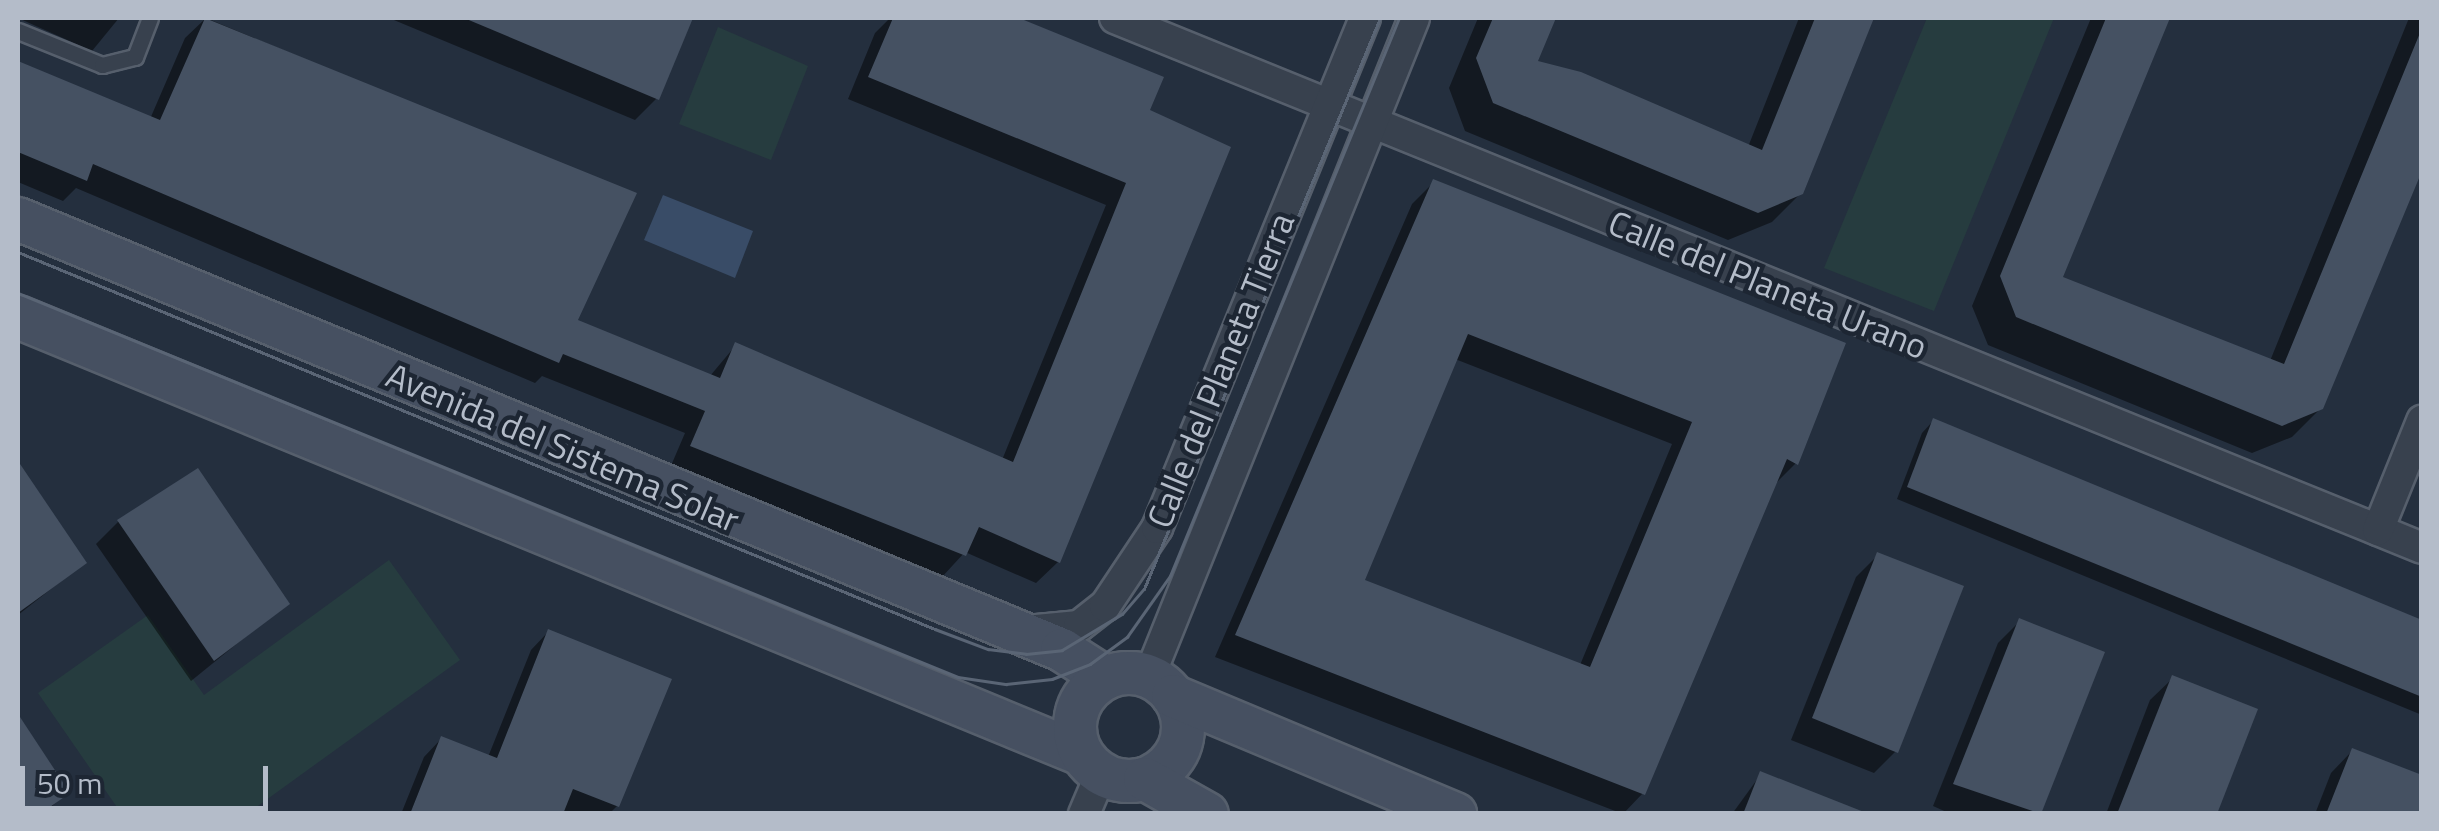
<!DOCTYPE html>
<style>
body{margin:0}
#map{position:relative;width:2439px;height:831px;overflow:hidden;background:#242f3e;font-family:"Titillium Web",sans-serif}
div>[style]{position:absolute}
.green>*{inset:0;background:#263c3f}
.water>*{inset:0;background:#394c67}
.shadow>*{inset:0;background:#0007}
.building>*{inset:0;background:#455162}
.roads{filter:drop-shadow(2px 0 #565f6c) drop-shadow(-2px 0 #565f6c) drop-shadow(0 2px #565f6c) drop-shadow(0 -2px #565f6c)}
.lane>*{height:15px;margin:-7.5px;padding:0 7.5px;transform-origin:7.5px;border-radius:7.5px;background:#38414e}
.street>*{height:30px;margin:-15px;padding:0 15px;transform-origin:15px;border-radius:15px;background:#38414e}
.secondary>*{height:42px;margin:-21px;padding:0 21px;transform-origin:21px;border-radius:21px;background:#465061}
.secondary>.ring{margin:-21px;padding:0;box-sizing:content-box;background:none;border:42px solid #465061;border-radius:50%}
.tram>*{height:2.5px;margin:-1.25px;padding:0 1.25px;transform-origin:1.25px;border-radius:1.25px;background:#5a6575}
span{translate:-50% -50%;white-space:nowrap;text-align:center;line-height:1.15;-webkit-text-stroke:9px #1d2633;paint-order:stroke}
.street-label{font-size:35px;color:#b4bcc9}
.frame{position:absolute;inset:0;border:20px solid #b4bcc9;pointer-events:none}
.scale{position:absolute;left:20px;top:766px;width:248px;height:45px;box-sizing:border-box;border:5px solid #b4bcc9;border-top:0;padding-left:12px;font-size:30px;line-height:35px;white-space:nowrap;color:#b4bcc9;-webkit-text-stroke:8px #1d2633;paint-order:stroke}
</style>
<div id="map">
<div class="green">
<i style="clip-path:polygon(1927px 18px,2054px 18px,1934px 311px,1824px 268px)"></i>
<i style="clip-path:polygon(718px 27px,808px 66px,771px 160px,679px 124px)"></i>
<i style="clip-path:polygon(389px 560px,460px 660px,248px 813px,121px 813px,38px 693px,148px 615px,204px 695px)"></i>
</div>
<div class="water">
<i style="clip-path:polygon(663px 195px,753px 231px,735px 278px,644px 240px)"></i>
</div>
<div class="shadow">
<i style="clip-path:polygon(18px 18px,119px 18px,92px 51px)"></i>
<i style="clip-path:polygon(206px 18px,633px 195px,575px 321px,710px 376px,736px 345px,1002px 460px,1106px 205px,848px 99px,875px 33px,890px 18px,1013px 18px,1161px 78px,1146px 112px,1058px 562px,1036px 583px,965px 552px,942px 577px,670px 468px,685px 433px,542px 376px,535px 383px,76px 188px,63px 201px,18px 182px,18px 64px,150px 119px,185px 38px)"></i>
<i style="clip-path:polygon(389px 18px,690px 18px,657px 98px,635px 120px)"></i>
<i style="clip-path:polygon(1478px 18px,1554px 18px,1535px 63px,1748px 147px,1799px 18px,1871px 18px,1801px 193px,1772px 222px,1728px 240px,1465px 131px,1449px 88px)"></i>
<i style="clip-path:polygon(2091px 18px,2167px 18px,2060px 278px,2270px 361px,2409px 18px,2422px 18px,2422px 164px,2321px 408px,2292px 437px,2252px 453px,1988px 345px,1972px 306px)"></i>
<i style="clip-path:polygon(evenodd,1434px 182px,1796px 463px,1774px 485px,1643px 793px,1623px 814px,1215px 657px,1412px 204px,1434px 182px,1455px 359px,1672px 444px,1580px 665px,1361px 581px,1455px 359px)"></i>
<i style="clip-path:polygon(1933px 421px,2422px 622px,2422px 715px,1897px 499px,1922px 433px)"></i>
<i style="clip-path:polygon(18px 466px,84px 563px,18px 615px)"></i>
<i style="clip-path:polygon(197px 472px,287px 603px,191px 681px,96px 544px,118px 522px)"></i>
<i style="clip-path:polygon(1878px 555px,1896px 751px,1874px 773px,1791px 740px,1856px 577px)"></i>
<i style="clip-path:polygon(2020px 621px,2102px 654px,2039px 814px,1951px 814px,1933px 806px,1998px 643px)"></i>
<i style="clip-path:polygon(548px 632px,617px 806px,609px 814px,401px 814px,424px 757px,441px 739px,488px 757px,531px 650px)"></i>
<i style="clip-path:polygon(2173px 678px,2214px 814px,2106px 814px,2150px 700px)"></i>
<i style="clip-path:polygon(28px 734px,67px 792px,44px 814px,18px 814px,18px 739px)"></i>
<i style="clip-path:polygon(2353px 750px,2422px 814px,2315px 814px,2331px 773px)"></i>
<i style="clip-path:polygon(1761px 774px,1861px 814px,1732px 814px)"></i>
</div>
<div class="building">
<i style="clip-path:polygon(205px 18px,637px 193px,578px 320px,720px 378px,735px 342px,1013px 462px,1126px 183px,868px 77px,893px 18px,1019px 18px,1164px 77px,1150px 110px,1231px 147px,1060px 563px,979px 527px,966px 556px,690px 446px,705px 411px,563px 354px,559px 363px,93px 164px,87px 181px,18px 152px,18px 61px,160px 120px)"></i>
<i style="clip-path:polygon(464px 18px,693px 18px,659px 100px)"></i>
<i style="clip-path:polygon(1493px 18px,1556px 18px,1538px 61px,1581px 72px,1762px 150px,1815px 18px,1874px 18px,1803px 194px,1758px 213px,1493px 103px,1476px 58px)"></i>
<i style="clip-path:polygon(2106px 18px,2170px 18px,2063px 277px,2284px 364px,2422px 28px,2422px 171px,2323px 409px,2282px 426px,2016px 317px,2000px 276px)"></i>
<i style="clip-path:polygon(evenodd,1433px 179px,1846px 343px,1798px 465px,1787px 459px,1645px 795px,1235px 635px,1433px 179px,1468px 334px,1692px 422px,1590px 667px,1365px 580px,1468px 334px)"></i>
<i style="clip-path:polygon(1933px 418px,2422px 620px,2422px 697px,1907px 487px)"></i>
<i style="clip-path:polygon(18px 461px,87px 563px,18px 613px)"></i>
<i style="clip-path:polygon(198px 468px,290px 604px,214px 661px,117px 520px)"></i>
<i style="clip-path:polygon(1877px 552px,1964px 586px,1898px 753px,1812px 718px)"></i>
<i style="clip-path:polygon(2019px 618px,2105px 652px,2041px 814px,1953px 784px)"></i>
<i style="clip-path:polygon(548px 629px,672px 679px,619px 807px,573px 789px,563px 814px,410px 814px,441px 736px,497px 758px)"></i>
<i style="clip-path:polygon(2172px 675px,2258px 709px,2217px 814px,2117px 814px)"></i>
<i style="clip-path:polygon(18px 714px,70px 793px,40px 814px,18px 814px)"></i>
<i style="clip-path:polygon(2352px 748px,2422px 775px,2422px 814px,2326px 814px)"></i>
<i style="clip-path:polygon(1760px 771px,1864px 812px,1864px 814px,1743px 814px)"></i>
</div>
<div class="roads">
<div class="lane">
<i style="left:18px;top:31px;width:91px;rotate:22deg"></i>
<i style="left:102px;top:65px;width:34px;rotate:-14deg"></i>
<i style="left:135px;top:57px;width:42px;rotate:-69deg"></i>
</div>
<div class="street">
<i style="left:1115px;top:18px;width:1410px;rotate:22.07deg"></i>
<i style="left:2378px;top:530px;width:118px;rotate:-68deg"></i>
<i style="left:1026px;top:631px;width:53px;rotate:-5.4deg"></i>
<i style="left:1079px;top:626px;width:33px;rotate:-38deg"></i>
<i style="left:1105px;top:606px;width:94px;rotate:-56.3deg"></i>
<i style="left:1157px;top:528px;width:551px;rotate:-67.81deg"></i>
<i style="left:1149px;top:677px;width:710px;rotate:-68.09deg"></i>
<i style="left:1084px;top:814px;width:43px;rotate:-67deg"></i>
</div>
<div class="secondary">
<i style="left:18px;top:219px;width:1129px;rotate:22.43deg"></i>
<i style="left:1062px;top:650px;width:52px;rotate:32.5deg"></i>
<i style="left:18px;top:317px;width:1149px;rotate:22.35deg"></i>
<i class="ring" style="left:1075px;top:673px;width:66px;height:66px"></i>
<i style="left:1173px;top:696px;width:306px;rotate:22.7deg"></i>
<i style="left:1145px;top:779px;width:71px;rotate:29.4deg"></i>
</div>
</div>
<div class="tram">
<i style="left:18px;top:252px;width:991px;rotate:22.35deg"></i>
<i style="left:935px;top:629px;width:57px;rotate:20.7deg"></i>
<i style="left:988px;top:649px;width:38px;rotate:7deg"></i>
<i style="left:1026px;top:654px;width:36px;rotate:-6deg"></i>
<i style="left:1062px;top:650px;width:70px;rotate:-31deg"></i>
<i style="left:1122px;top:614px;width:33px;rotate:-49deg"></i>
<i style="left:1144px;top:589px;width:618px;rotate:-67.54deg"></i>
<i style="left:18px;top:293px;width:1015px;rotate:22.22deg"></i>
<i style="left:958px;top:677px;width:49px;rotate:8.3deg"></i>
<i style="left:1006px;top:684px;width:46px;rotate:-6.2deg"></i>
<i style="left:1052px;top:679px;width:41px;rotate:-21.5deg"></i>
<i style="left:1090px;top:664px;width:46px;rotate:-36.1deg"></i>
<i style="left:1127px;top:637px;width:75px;rotate:-54.8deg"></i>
<i style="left:1170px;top:576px;width:603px;rotate:-67.69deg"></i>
</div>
<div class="street-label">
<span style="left:1768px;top:284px;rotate:22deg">Calle del Planeta Urano</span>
<span style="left:1220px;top:370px;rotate:-68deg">Calle del Planeta Tierra</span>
<span style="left:563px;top:447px;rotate:23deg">Avenida del Sistema Solar</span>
</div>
<div class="frame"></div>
<div class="scale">50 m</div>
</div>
